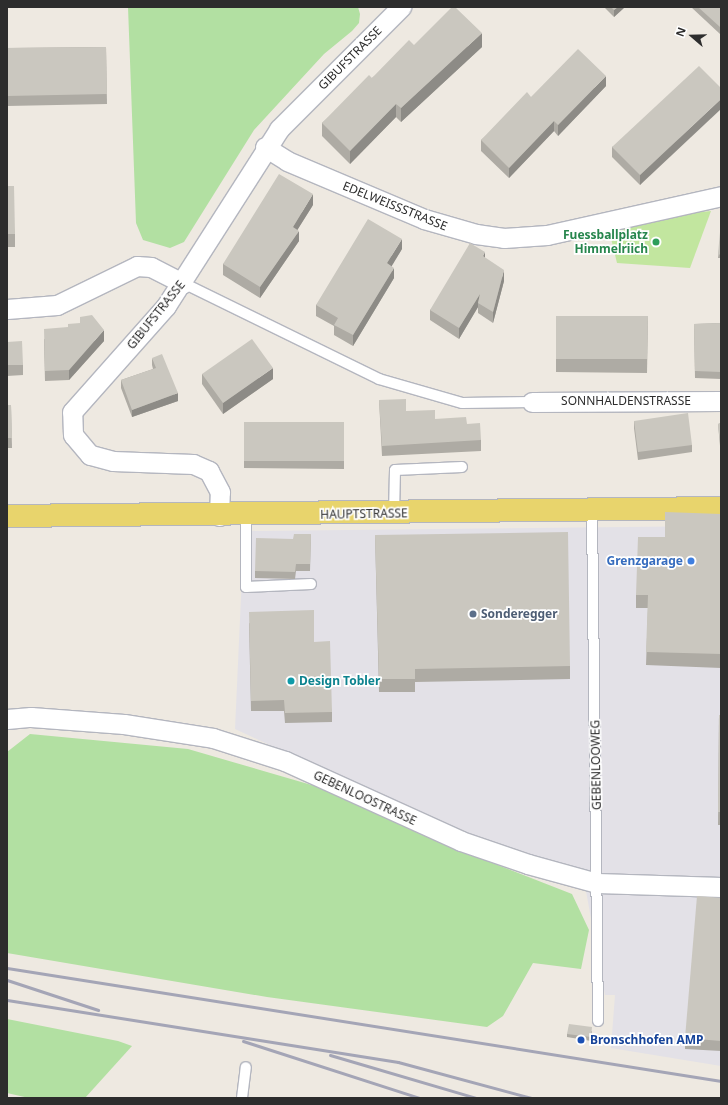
<!DOCTYPE html>
<style>
body{margin:0}
#map{position:relative;width:728px;height:1105px;overflow:hidden;background:#eee9e1;font-family:"Noto Sans",sans-serif}
div>[style]{position:absolute}
.industrial>*{inset:0;background:#e3e1e7}
.green>*{inset:0;background:#b2e0a2}
.pitch>*{inset:0;background:#c2e69f}
.roads{filter:drop-shadow(1px 0 #b4b6bf) drop-shadow(-1px 0 #b4b6bf) drop-shadow(0 1px #b4b6bf) drop-shadow(0 -1px #b4b6bf)}
.lane>*{height:10px;margin:-5px;padding:0 5px;transform-origin:5px;border-radius:5px;background:#fff}
.street>*{height:19px;margin:-9.5px;padding:0 9.5px;transform-origin:9.5px;border-radius:9.5px;background:#fff}
.primary>*{height:22px;margin:-11px;padding:0 11px;transform-origin:11px;border-radius:11px;background:#e8d46c}
.rail>*{height:3px;margin:-1.5px;padding:0 1.5px;transform-origin:1.5px;border-radius:1.5px;background:#a4a5b6}
.wall>*{inset:0;background:#aeaba4}
.shaded-wall>*{inset:0;background:#8d8b86}
.building>*{inset:0;background:#cac7bf}
.dots>*{width:11px;height:11px;translate:-50% -50%;box-sizing:border-box;border:2px solid #fff;border-radius:50%}
span{translate:-50% -50%;white-space:nowrap;text-align:center;line-height:1.15;-webkit-text-stroke:3.5px #fff;paint-order:stroke}
.street-label{font-size:12px;color:#2d2d2d}
.leisure-label{font-size:12px;color:#27864d;font-weight:700}
.right{translate:-100% -50%;text-align:right}
.shop-label{font-size:12px;color:#366cbe;font-weight:700}
.service-label{font-size:12px;color:#4e5e75;font-weight:700}
.left{translate:0 -50%;text-align:left}
.culture-label{font-size:12px;color:#0d838f;font-weight:700}
.transit-label{font-size:12px;color:#164399;font-weight:700}
.frame{position:absolute;inset:0;border:8px solid #2d2d2d;pointer-events:none}
.north{position:absolute;left:672px;top:16px;width:40px;height:40px;-webkit-text-stroke:3px #fff;paint-order:stroke;rotate:290deg;font-size:11px;font-weight:700;line-height:16px;text-align:center;color:#2d2d2d}
.north::after{content:'';display:block;margin:auto;width:14px;height:18px;background:#2d2d2d;clip-path:polygon(50% 0,100% 100%,50% 72%,0 100%)}
</style>
<div id="map">
<div class="industrial">
<i style="clip-path:polygon(721px 526px,721px 1066px,611px 1048px,615px 995px,605px 995px,586px 891px,235px 729px,244px 531px)"></i>
</div>
<div class="green">
<i style="clip-path:polygon(128px 7px,358px 7px,360px 14px,359px 23px,352px 31px,324px 54px,254px 130px,184px 242px,170px 248px,143px 240px,136px 223px)"></i>
<i style="clip-path:polygon(30px 734px,188px 749px,315px 786px,477px 857px,572px 894px,589px 930px,581px 969px,533px 963px,503px 1016px,487px 1027px,267px 997px,7px 953px,7px 752px)"></i>
<i style="clip-path:polygon(7px 1019px,118px 1041px,132px 1046px,85px 1098px,29px 1098px,7px 1093px)"></i>
</div>
<div class="pitch">
<i style="clip-path:polygon(711px 211px,690px 268px,617px 263px,607px 222px)"></i>
</div>
<div class="roads">
<div class="lane">
<i style="left:183px;top:283px;width:218px;rotate:26.1deg"></i>
<i style="left:379px;top:379px;width:86px;rotate:16.1deg"></i>
<i style="left:462px;top:403px;width:70px;rotate:-0.8deg"></i>
<i style="left:592px;top:510px;width:511px;rotate:89.33deg"></i>
<i style="left:394px;top:514px;width:44px;rotate:-88.7deg"></i>
<i style="left:395px;top:470px;width:67px;rotate:-2.6deg"></i>
<i style="left:246px;top:516px;width:71px;rotate:90deg"></i>
<i style="left:246px;top:587px;width:65px;rotate:-2.6deg"></i>
<i style="left:242px;top:1098px;width:31px;rotate:-83deg"></i>
</div>
<div class="street">
<i style="left:265px;top:147px;width:26px;rotate:32deg"></i>
<i style="left:287px;top:161px;width:149px;rotate:22.9deg"></i>
<i style="left:424px;top:219px;width:54px;rotate:16.1deg"></i>
<i style="left:476px;top:234px;width:28px;rotate:8deg"></i>
<i style="left:504px;top:238px;width:43px;rotate:-4deg"></i>
<i style="left:547px;top:235px;width:178px;rotate:-12.6deg"></i>
<i style="left:7px;top:309px;width:50px;rotate:-4.6deg"></i>
<i style="left:57px;top:305px;width:89px;rotate:-26deg"></i>
<i style="left:137px;top:266px;width:14px;rotate:4deg"></i>
<i style="left:151px;top:267px;width:36px;rotate:27deg"></i>
<i style="left:532px;top:402px;width:189px;rotate:-0.3deg"></i>
<i style="left:219px;top:516px;width:24px;rotate:-88deg"></i>
<i style="left:220px;top:492px;width:24px;rotate:-118deg"></i>
<i style="left:209px;top:471px;width:17px;rotate:-156deg"></i>
<i style="left:193px;top:464px;width:80px;rotate:-177.9deg"></i>
<i style="left:113px;top:461px;width:24px;rotate:-165deg"></i>
<i style="left:90px;top:455px;width:26px;rotate:-130deg"></i>
<i style="left:73px;top:435px;width:23px;rotate:-92deg"></i>
<i style="left:72px;top:412px;width:142px;rotate:-48.4deg"></i>
<i style="left:166px;top:306px;width:210px;rotate:-57.4deg"></i>
<i style="left:279px;top:129px;width:173px;rotate:-45deg"></i>
<i style="left:7px;top:719px;width:24px;rotate:-5deg"></i>
<i style="left:31px;top:717px;width:93px;rotate:4.3deg"></i>
<i style="left:124px;top:724px;width:90px;rotate:8.9deg"></i>
<i style="left:213px;top:738px;width:76px;rotate:17.7deg"></i>
<i style="left:285px;top:761px;width:193px;rotate:24.4deg"></i>
<i style="left:461px;top:841px;width:71px;rotate:18.9deg"></i>
<i style="left:528px;top:864px;width:72px;rotate:15.4deg"></i>
<i style="left:597px;top:883px;width:124px;rotate:1.8deg"></i>
</div>
<div class="primary">
<i style="left:7px;top:516px;width:714px;rotate:-0.64deg"></i>
</div>
</div>
<div class="rail">
<i style="left:7px;top:968px;width:723px;rotate:8.99deg"></i>
<i style="left:7px;top:980px;width:96px;rotate:18.2deg"></i>
<i style="left:7px;top:1000px;width:396px;rotate:9deg"></i>
<i style="left:398px;top:1062px;width:138px;rotate:15.1deg"></i>
<i style="left:243px;top:1041px;width:186px;rotate:17.9deg"></i>
<i style="left:330px;top:1055px;width:152px;rotate:16.4deg"></i>
</div>
<div class="wall">
<i style="clip-path:polygon(604px 7px,625px 7px,614px 17px)"></i>
<i style="clip-path:polygon(691px 7px,721px 7px,720px 34px)"></i>
<i style="clip-path:polygon(414px 45px,482px 47px,401px 122px,396px 117px,350px 164px,322px 136px,322px 123px,372px 78px)"></i>
<i style="clip-path:polygon(106px 47px,107px 104px,7px 106px,7px 48px)"></i>
<i style="clip-path:polygon(606px 86px,558px 136px,554px 131px,509px 178px,481px 151px,481px 140px,531px 97px)"></i>
<i style="clip-path:polygon(721px 88px,640px 185px,612px 157px,612px 147px)"></i>
<i style="clip-path:polygon(7px 186px,15px 234px,15px 247px,7px 247px)"></i>
<i style="clip-path:polygon(313px 205px,297px 230px,299px 241px,260px 298px,223px 275px,223px 264px)"></i>
<i style="clip-path:polygon(721px 232px,721px 258px,718px 258px)"></i>
<i style="clip-path:polygon(402px 249px,391px 266px,394px 278px,353px 346px,334px 335px,334px 326px,316px 316px,316px 305px)"></i>
<i style="clip-path:polygon(485px 258px,504px 281px,493px 323px,478px 313px,478px 307px,459px 339px,430px 320px,430px 310px)"></i>
<i style="clip-path:polygon(556px 316px,648px 316px,647px 373px,556px 372px)"></i>
<i style="clip-path:polygon(721px 323px,721px 379px,695px 378px,694px 324px)"></i>
<i style="clip-path:polygon(44px 339px,104px 341px,69px 380px,45px 381px)"></i>
<i style="clip-path:polygon(7px 342px,23px 365px,23px 375px,7px 376px)"></i>
<i style="clip-path:polygon(152px 358px,178px 401px,132px 417px,121px 388px,121px 380px,153px 369px,152px 365px)"></i>
<i style="clip-path:polygon(202px 374px,273px 379px,223px 414px,202px 384px)"></i>
<i style="clip-path:polygon(379px 400px,406px 411px,435px 419px,467px 424px,481px 440px,481px 451px,382px 456px)"></i>
<i style="clip-path:polygon(7px 405px,11px 405px,12px 448px,7px 448px)"></i>
<i style="clip-path:polygon(634px 421px,692px 445px,692px 452px,638px 460px,634px 428px)"></i>
<i style="clip-path:polygon(244px 422px,344px 422px,344px 469px,244px 468px)"></i>
<i style="clip-path:polygon(721px 423px,721px 446px,720px 446px,718px 424px)"></i>
<i style="clip-path:polygon(721px 514px,721px 668px,646px 665px,648px 608px,636px 608px,636px 595px,665px 537px)"></i>
<i style="clip-path:polygon(311px 534px,310px 571px,296px 571px,295px 579px,255px 578px,255px 571px,293px 539px)"></i>
<i style="clip-path:polygon(375px 535px,570px 666px,570px 679px,415px 682px,415px 692px,379px 692px)"></i>
<i style="clip-path:polygon(249px 623px,314px 642px,332px 712px,332px 722px,285px 723px,284px 711px,251px 711px)"></i>
<i style="clip-path:polygon(719px 715px,721px 715px,721px 825px,718px 825px)"></i>
<i style="clip-path:polygon(721px 898px,721px 1051px,685px 1049px,685px 1038px)"></i>
<i style="clip-path:polygon(592px 1031px,591px 1041px,567px 1037px,567px 1034px)"></i>
</div>
<div class="shaded-wall">
<i style="clip-path:polygon(618px 7px,625px 7px,614px 17px,614px 10px)"></i>
<i style="clip-path:polygon(721px 25px,721px 32px,720px 34px,720px 27px)"></i>
<i style="clip-path:polygon(482px 33px,482px 47px,401px 122px,401px 108px)"></i>
<i style="clip-path:polygon(606px 76px,606px 86px,558px 136px,558px 125px)"></i>
<i style="clip-path:polygon(721px 99px,721px 109px,640px 185px,640px 175px)"></i>
<i style="clip-path:polygon(396px 104px,396px 117px,350px 164px,350px 151px)"></i>
<i style="clip-path:polygon(554px 121px,554px 131px,509px 178px,509px 168px)"></i>
<i style="clip-path:polygon(313px 194px,313px 205px,293px 237px,293px 227px)"></i>
<i style="clip-path:polygon(299px 231px,299px 241px,260px 298px,260px 287px)"></i>
<i style="clip-path:polygon(402px 239px,402px 249px,387px 274px,387px 263px)"></i>
<i style="clip-path:polygon(485px 252px,485px 262px,483px 256px)"></i>
<i style="clip-path:polygon(394px 268px,394px 278px,353px 346px,353px 335px)"></i>
<i style="clip-path:polygon(504px 270px,504px 281px,493px 323px,493px 312px)"></i>
<i style="clip-path:polygon(480px 294px,478px 303px,478px 307px,459px 339px,459px 328px)"></i>
<i style="clip-path:polygon(104px 330px,104px 341px,69px 380px,69px 370px)"></i>
<i style="clip-path:polygon(273px 368px,273px 379px,223px 414px,223px 403px)"></i>
<i style="clip-path:polygon(178px 393px,178px 401px,132px 417px,132px 410px)"></i>
</div>
<div class="building">
<i style="clip-path:polygon(452px 7px,455px 7px,482px 33px,401px 108px,396px 104px,350px 151px,322px 123px,369px 75px,372px 78px,409px 40px,414px 45px)"></i>
<i style="clip-path:polygon(611px 7px,618px 7px,614px 10px)"></i>
<i style="clip-path:polygon(698px 7px,721px 7px,721px 25px,720px 27px)"></i>
<i style="clip-path:polygon(106px 47px,107px 94px,7px 96px,7px 48px)"></i>
<i style="clip-path:polygon(578px 49px,606px 76px,558px 125px,554px 121px,509px 168px,481px 140px,527px 92px,531px 97px)"></i>
<i style="clip-path:polygon(699px 66px,721px 88px,721px 99px,640px 175px,612px 147px)"></i>
<i style="clip-path:polygon(279px 174px,313px 194px,293px 227px,299px 231px,260px 287px,223px 264px)"></i>
<i style="clip-path:polygon(7px 186px,14px 186px,15px 234px,7px 234px)"></i>
<i style="clip-path:polygon(368px 219px,402px 239px,387px 263px,394px 268px,353px 335px,334px 325px,338px 318px,316px 305px)"></i>
<i style="clip-path:polygon(720px 232px,721px 232px,721px 255px,718px 254px)"></i>
<i style="clip-path:polygon(470px 243px,485px 252px,483px 256px,504px 270px,493px 312px,478px 303px,480px 294px,459px 328px,430px 310px)"></i>
<i style="clip-path:polygon(92px 315px,104px 330px,69px 370px,45px 371px,44px 329px,68px 327px,68px 324px,80px 323px,80px 317px)"></i>
<i style="clip-path:polygon(556px 316px,648px 316px,647px 359px,556px 359px)"></i>
<i style="clip-path:polygon(721px 323px,721px 372px,695px 371px,694px 324px)"></i>
<i style="clip-path:polygon(252px 339px,273px 368px,223px 403px,202px 374px)"></i>
<i style="clip-path:polygon(22px 341px,23px 365px,7px 365px,7px 342px)"></i>
<i style="clip-path:polygon(162px 354px,178px 393px,132px 410px,121px 380px,156px 368px,152px 358px)"></i>
<i style="clip-path:polygon(406px 399px,406px 411px,435px 410px,435px 419px,466px 417px,467px 424px,480px 423px,481px 440px,382px 446px,379px 400px)"></i>
<i style="clip-path:polygon(7px 405px,11px 405px,12px 438px,7px 438px)"></i>
<i style="clip-path:polygon(688px 413px,692px 445px,638px 452px,634px 421px)"></i>
<i style="clip-path:polygon(244px 422px,344px 422px,344px 461px,244px 461px)"></i>
<i style="clip-path:polygon(721px 423px,721px 442px,720px 443px,718px 424px)"></i>
<i style="clip-path:polygon(665px 512px,721px 514px,721px 654px,646px 652px,648px 595px,636px 595px,638px 537px,665px 537px)"></i>
<i style="clip-path:polygon(568px 532px,570px 666px,415px 669px,415px 679px,379px 679px,375px 535px)"></i>
<i style="clip-path:polygon(294px 534px,311px 534px,310px 564px,296px 564px,295px 572px,255px 571px,256px 538px,293px 539px)"></i>
<i style="clip-path:polygon(314px 610px,314px 642px,330px 641px,332px 712px,285px 713px,284px 700px,251px 701px,249px 612px)"></i>
<i style="clip-path:polygon(719px 715px,721px 715px,721px 812px,718px 812px)"></i>
<i style="clip-path:polygon(697px 896px,721px 898px,721px 1041px,685px 1038px)"></i>
<i style="clip-path:polygon(569px 1024px,592px 1027px,591px 1037px,567px 1034px)"></i>
</div>
<div class="dots">
<i style="left:656px;top:242px;background:#2e9e5b"></i>
<i style="left:691px;top:561px;background:#3f7fe0"></i>
<i style="left:473px;top:614px;background:#5c6f8a"></i>
<i style="left:291px;top:681px;background:#0f9aa8"></i>
<i style="left:581px;top:1040px;background:#1a4fb4"></i>
</div>
<div class="street-label">
<span style="left:350px;top:58px;rotate:-45deg">GIBUFSTRASSE</span>
<span style="left:395px;top:206px;rotate:22deg">EDELWEISSSTRASSE</span>
<span style="left:156px;top:315px;rotate:-51deg">GIBUFSTRASSE</span>
<span style="left:626px;top:401px">SONNHALDENSTRASSE</span>
<span style="left:364px;top:514px;rotate:-1deg">HAUPTSTRASSE</span>
<span style="left:596px;top:765px;rotate:-91deg">GEBENLOOWEG</span>
<span style="left:365px;top:798px;rotate:25deg">GEBENLOOSTRASSE</span>
</div>
<div class="leisure-label">
<span class="right" style="left:648px;top:242px">Fuessballplatz<br>Himmelriich</span>
</div>
<div class="shop-label">
<span class="right" style="left:683px;top:561px">Grenzgarage</span>
</div>
<div class="service-label">
<span class="left" style="left:481px;top:614px">Sonderegger</span>
</div>
<div class="culture-label">
<span class="left" style="left:299px;top:681px">Design Tobler</span>
</div>
<div class="transit-label">
<span class="left" style="left:590px;top:1040px">Bronschhofen AMP</span>
</div>
<div class="frame"></div>
<div class="north">N</div>
</div>
